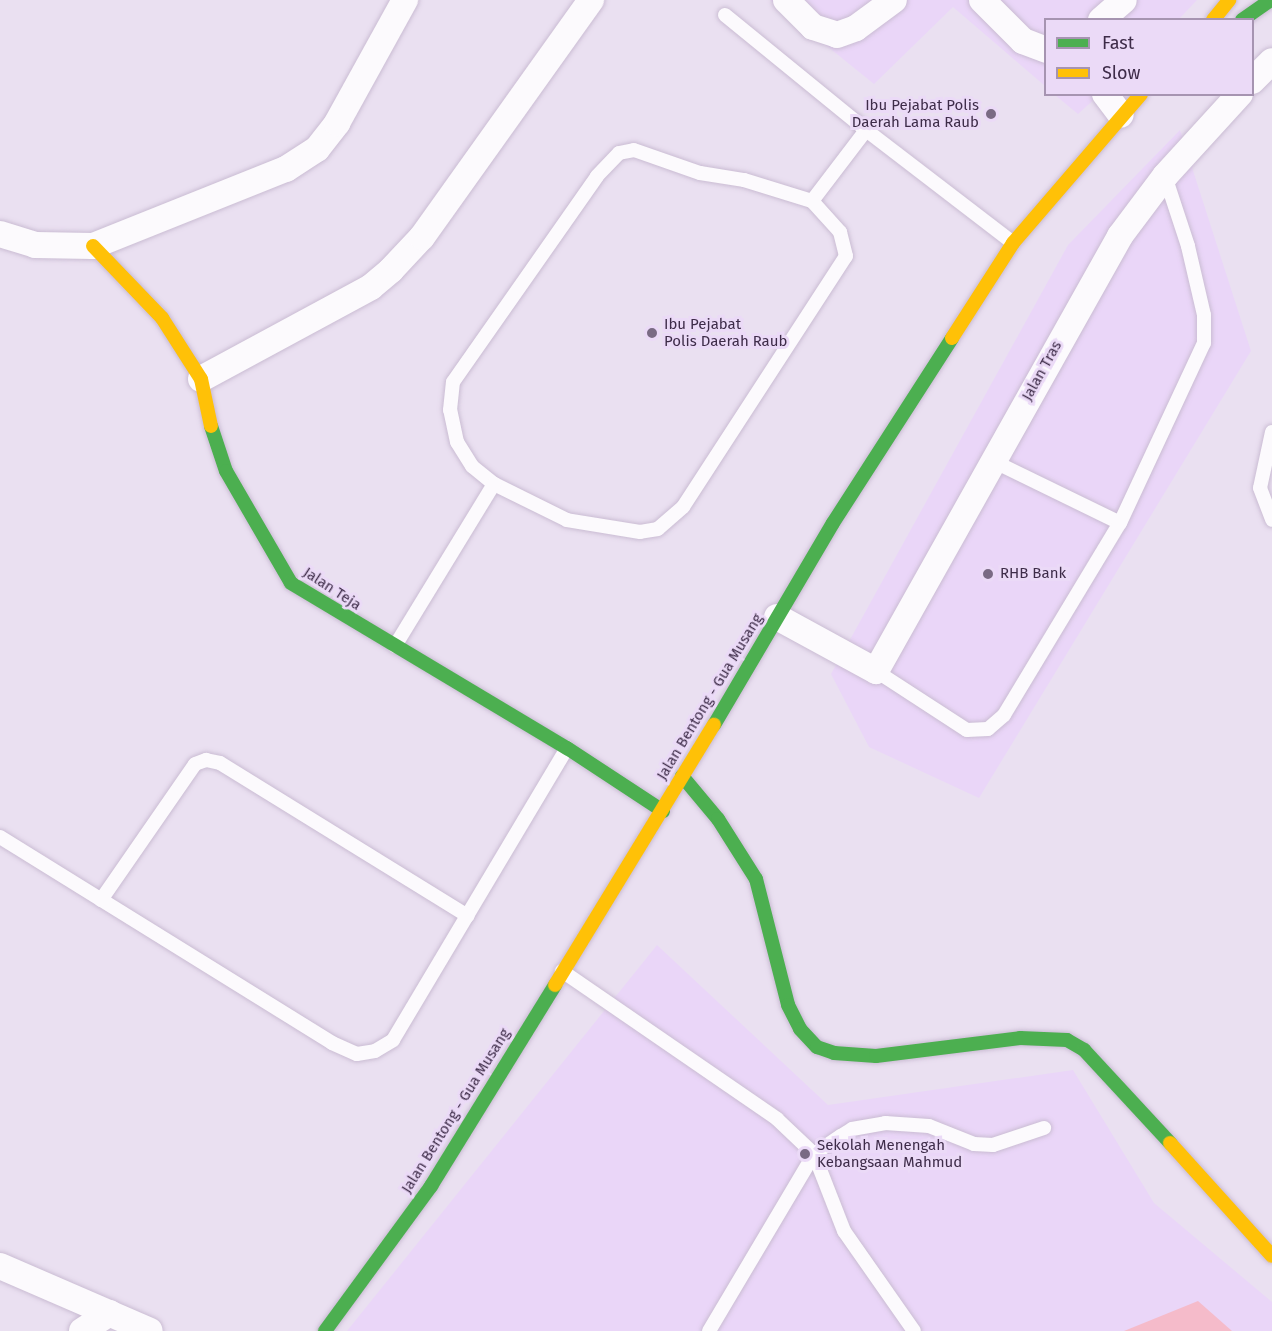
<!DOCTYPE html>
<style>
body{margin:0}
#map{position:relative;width:1272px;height:1331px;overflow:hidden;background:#eae0f1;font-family:"Fira Sans",sans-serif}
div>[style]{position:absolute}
.built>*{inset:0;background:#ead6f8}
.green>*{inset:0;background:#f5bbca}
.roads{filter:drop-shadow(0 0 2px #cabcd3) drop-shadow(0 0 2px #cabcd3)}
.lane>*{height:14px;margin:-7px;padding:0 7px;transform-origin:7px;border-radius:7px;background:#fcfafd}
.street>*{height:26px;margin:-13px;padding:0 13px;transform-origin:13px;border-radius:13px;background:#fcfafd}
.fast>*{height:14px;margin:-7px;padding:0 7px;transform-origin:7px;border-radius:7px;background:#4caf50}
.slow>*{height:14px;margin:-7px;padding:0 7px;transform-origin:7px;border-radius:7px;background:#ffc107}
.dots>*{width:16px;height:16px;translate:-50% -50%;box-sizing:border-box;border:3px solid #ebdaf7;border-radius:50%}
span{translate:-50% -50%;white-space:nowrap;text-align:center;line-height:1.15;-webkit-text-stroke:6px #ebdaf7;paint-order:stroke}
.poi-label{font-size:15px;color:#3e2c49}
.right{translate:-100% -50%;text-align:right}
.left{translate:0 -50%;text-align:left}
.street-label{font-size:15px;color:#3e2c49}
.legend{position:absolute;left:1044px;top:18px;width:210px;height:78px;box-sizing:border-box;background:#ebdaf7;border:2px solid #a694b1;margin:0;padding:8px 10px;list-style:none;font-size:18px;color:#3e2c49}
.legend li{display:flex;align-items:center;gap:12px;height:30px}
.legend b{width:30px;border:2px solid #a694b1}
</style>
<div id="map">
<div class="built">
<div style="clip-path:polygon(770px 0,1197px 0,1179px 19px,1046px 20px,1045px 86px,953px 7px,874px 84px)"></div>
<div style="clip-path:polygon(1055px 95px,1099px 95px,1078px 114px)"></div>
<div style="clip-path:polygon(1180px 130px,1251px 351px,979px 798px,869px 747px,831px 674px,1068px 245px)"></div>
<div style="clip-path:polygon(657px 945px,828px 1105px,1073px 1070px,1154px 1203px,1272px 1302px,1272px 1331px,347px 1331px)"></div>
</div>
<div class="green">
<div style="clip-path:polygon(1198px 1301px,1232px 1331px,1124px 1331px)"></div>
</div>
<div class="roads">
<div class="lane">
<div style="left:725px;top:15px;width:182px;rotate:39.2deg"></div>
<div style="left:634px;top:150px;width:70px;rotate:19.2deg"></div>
<div style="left:700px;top:173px;width:45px;rotate:9deg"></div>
<div style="left:744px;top:180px;width:71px;rotate:17.2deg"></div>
<div style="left:812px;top:201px;width:42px;rotate:47.9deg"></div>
<div style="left:840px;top:232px;width:25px;rotate:76deg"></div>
<div style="left:846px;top:256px;width:299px;rotate:123deg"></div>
<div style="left:683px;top:507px;width:33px;rotate:139deg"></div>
<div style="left:658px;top:529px;width:18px;rotate:171deg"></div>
<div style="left:640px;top:532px;width:74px;rotate:-170.7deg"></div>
<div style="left:567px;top:520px;width:81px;rotate:-153.7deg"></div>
<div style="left:494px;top:484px;width:28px;rotate:-141deg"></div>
<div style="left:472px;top:466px;width:28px;rotate:-122deg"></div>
<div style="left:457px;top:442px;width:33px;rotate:-102deg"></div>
<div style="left:450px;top:410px;width:28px;rotate:-84deg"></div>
<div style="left:453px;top:382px;width:251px;rotate:-55deg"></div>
<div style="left:597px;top:176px;width:32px;rotate:-46deg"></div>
<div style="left:619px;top:153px;width:15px;rotate:-11deg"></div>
<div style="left:812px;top:201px;width:89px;rotate:-52.7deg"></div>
<div style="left:866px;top:130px;width:185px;rotate:37.5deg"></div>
<div style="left:1272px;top:432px;width:57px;rotate:102.1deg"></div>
<div style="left:1260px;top:488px;width:34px;rotate:69deg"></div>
<div style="left:993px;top:461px;width:141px;rotate:26deg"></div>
<div style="left:395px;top:646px;width:190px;rotate:-58.6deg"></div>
<div style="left:876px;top:671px;width:108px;rotate:33deg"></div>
<div style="left:967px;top:730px;width:21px;rotate:-3deg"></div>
<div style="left:988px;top:729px;width:21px;rotate:-41deg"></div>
<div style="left:1004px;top:715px;width:224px;rotate:-58.9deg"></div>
<div style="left:1120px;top:523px;width:199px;rotate:-65deg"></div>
<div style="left:1204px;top:343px;width:28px;rotate:-90deg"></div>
<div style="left:1204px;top:315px;width:71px;rotate:-103.1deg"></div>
<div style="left:1188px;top:246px;width:74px;rotate:-108.2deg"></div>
<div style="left:0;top:837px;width:391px;rotate:31.8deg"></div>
<div style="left:332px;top:1043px;width:27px;rotate:24deg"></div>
<div style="left:357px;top:1054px;width:18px;rotate:-9deg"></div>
<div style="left:375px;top:1051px;width:21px;rotate:-31deg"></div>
<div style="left:393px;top:1040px;width:340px;rotate:-59.2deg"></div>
<div style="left:101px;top:900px;width:165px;rotate:-55.3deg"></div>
<div style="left:195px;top:764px;width:12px;rotate:-20deg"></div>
<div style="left:206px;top:760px;width:14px;rotate:12deg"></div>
<div style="left:220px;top:763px;width:291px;rotate:31.7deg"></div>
<div style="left:562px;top:971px;width:261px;rotate:34.5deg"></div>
<div style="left:777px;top:1119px;width:51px;rotate:43.4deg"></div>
<div style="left:814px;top:1154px;width:83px;rotate:68.7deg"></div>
<div style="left:844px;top:1231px;width:122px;rotate:55deg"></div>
<div style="left:709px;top:1331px;width:206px;rotate:-59.3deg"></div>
<div style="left:814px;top:1154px;width:32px;rotate:-34deg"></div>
<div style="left:841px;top:1136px;width:13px;rotate:-32deg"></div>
<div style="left:852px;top:1129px;width:34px;rotate:-10deg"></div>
<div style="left:885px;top:1123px;width:44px;rotate:3.9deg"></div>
<div style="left:929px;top:1126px;width:48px;rotate:21.8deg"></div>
<div style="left:974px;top:1144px;width:19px;rotate:3deg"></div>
<div style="left:993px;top:1145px;width:54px;rotate:-18.4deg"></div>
</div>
<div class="street">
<div style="left:786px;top:0;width:38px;rotate:45deg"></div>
<div style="left:813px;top:27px;width:25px;rotate:18deg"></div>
<div style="left:837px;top:35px;width:20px;rotate:-20deg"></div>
<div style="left:856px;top:28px;width:47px;rotate:-36.4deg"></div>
<div style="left:982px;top:0;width:58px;rotate:45deg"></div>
<div style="left:1023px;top:41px;width:25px;rotate:21deg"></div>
<div style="left:1101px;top:20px;width:30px;rotate:-41deg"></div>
<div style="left:1252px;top:81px;width:28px;rotate:-45deg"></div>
<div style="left:1105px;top:94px;width:26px;rotate:53deg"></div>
<div style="left:0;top:234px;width:37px;rotate:17deg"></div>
<div style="left:35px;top:245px;width:58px;rotate:1deg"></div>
<div style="left:93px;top:246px;width:208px;rotate:-21.8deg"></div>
<div style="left:286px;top:169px;width:37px;rotate:-33deg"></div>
<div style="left:317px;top:149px;width:33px;rotate:-52deg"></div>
<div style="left:337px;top:123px;width:141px;rotate:-61.1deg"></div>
<div style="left:201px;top:379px;width:193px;rotate:-28.4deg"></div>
<div style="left:371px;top:287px;width:26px;rotate:-40deg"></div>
<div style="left:391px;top:270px;width:45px;rotate:-46.8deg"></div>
<div style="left:422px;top:237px;width:291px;rotate:-54.5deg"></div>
<div style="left:777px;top:617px;width:113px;rotate:28.6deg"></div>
<div style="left:876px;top:671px;width:499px;rotate:-60.7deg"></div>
<div style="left:1120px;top:236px;width:75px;rotate:-53.1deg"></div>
<div style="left:1165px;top:176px;width:111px;rotate:-47.6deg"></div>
<div style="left:0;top:1266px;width:163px;rotate:23.4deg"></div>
<div style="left:82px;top:1331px;width:33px;rotate:-33deg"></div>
</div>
<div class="fast">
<div style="left:1242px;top:20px;width:35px;rotate:-35deg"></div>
<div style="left:211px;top:426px;width:47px;rotate:71.6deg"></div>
<div style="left:226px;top:471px;width:129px;rotate:59.9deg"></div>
<div style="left:291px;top:583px;width:322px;rotate:30.9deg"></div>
<div style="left:567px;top:748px;width:115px;rotate:33.3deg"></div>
<div style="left:714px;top:725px;width:234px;rotate:-59.5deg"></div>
<div style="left:833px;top:523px;width:220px;rotate:-57.2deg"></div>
<div style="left:682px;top:776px;width:56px;rotate:50.1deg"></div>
<div style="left:718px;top:819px;width:71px;rotate:57.7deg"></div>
<div style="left:756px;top:879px;width:130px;rotate:75.7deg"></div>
<div style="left:788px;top:1005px;width:27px;rotate:63deg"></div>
<div style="left:800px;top:1029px;width:25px;rotate:47deg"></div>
<div style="left:817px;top:1047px;width:18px;rotate:19deg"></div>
<div style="left:834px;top:1053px;width:42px;rotate:4.1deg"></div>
<div style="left:876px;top:1056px;width:145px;rotate:-7.1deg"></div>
<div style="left:1020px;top:1038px;width:47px;rotate:2.4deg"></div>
<div style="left:1067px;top:1040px;width:20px;rotate:30deg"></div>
<div style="left:1084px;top:1050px;width:127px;rotate:47.2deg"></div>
<div style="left:325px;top:1331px;width:180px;rotate:-53.8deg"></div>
<div style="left:431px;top:1186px;width:236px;rotate:-58.3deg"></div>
</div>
<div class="slow">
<div style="left:1213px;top:20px;width:26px;rotate:-51deg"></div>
<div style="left:93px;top:246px;width:100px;rotate:46.2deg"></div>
<div style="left:162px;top:318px;width:72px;rotate:57.4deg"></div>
<div style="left:201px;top:379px;width:48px;rotate:78deg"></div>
<div style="left:952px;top:338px;width:113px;rotate:-57.3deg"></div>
<div style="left:1013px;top:243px;width:196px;rotate:-49.3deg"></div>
<div style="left:555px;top:985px;width:305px;rotate:-58.6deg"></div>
<div style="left:1170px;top:1143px;width:152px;rotate:47.9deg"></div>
</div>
</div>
<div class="dots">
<div style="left:991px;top:114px;background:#7a6b84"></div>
<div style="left:652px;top:333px;background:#7a6b84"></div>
<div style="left:988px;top:574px;background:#7a6b84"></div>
<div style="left:805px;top:1154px;background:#7a6b84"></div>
</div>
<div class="poi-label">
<span class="right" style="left:979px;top:114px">Ibu Pejabat Polis<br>Daerah Lama Raub</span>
<span class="left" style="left:664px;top:333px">Ibu Pejabat<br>Polis Daerah Raub</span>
<span class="left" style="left:1000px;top:574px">RHB Bank</span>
<span class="left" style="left:817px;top:1154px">Sekolah Menengah<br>Kebangsaan Mahmud</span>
</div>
<div class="street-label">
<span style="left:1042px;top:371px;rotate:-61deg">Jalan Tras</span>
<span style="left:332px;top:589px;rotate:33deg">Jalan Teja</span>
<span style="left:710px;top:697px;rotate:-59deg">Jalan Bentong - Gua Musang</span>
<span style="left:456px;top:1111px;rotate:-58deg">Jalan Bentong - Gua Musang</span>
</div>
<ul class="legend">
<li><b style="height:8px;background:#4caf50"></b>Fast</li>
<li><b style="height:8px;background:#ffc107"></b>Slow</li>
</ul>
</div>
